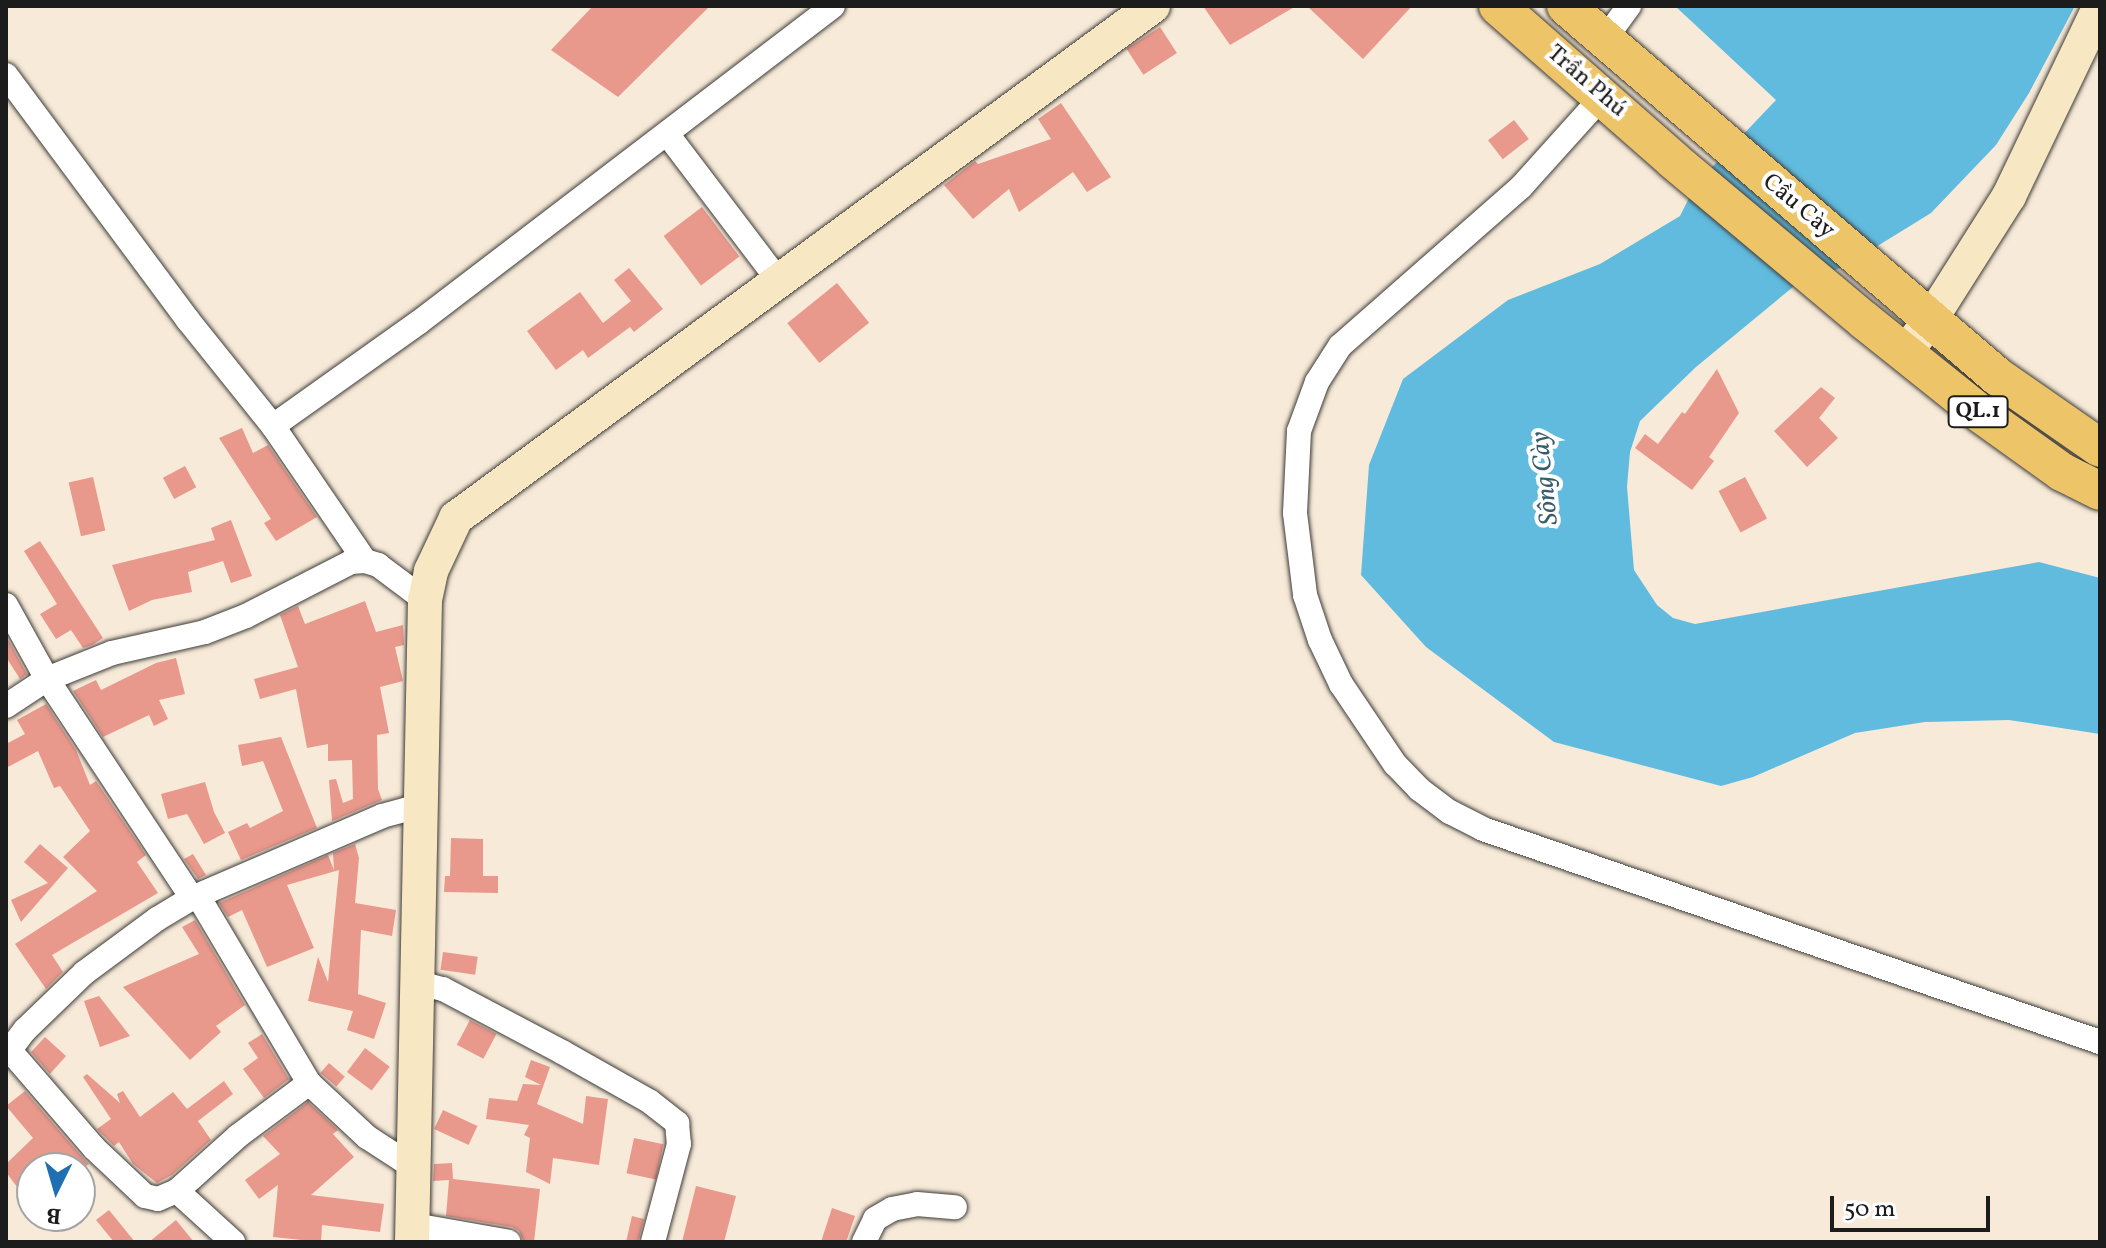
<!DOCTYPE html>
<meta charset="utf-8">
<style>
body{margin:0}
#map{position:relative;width:2106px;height:1248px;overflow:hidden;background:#f7ead8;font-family:Vollkorn,serif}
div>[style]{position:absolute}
.water>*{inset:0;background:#61bbdf}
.building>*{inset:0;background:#e9988c;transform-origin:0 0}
.roads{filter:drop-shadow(0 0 2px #3d3b38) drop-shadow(0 0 2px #3d3b38)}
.street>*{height:24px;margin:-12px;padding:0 12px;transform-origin:12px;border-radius:12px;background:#fff}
.secondary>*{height:34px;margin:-17px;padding:0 17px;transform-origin:17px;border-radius:17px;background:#f8e7c3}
.primary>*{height:38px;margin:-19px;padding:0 19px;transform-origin:19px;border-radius:19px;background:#eec469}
span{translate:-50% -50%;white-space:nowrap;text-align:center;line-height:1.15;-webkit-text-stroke:8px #fff;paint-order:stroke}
.shield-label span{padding:2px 6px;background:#fff;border:2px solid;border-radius:6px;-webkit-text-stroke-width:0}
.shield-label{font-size:22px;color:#1c1c1c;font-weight:700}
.street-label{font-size:24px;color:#1c1c1c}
.water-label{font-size:26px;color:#385c6a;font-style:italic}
.frame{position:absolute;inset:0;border:8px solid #1c1c1c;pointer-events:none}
.north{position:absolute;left:16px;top:1152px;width:80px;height:80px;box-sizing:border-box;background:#fff;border:2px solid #a4a4a4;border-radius:50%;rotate:185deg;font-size:22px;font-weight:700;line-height:32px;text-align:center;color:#1c1c1c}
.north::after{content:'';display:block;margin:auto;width:28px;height:36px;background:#1f6fb2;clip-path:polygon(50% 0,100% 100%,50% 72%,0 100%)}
.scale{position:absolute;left:1830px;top:1196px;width:160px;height:36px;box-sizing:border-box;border:4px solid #1c1c1c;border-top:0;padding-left:10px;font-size:24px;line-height:28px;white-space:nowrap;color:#1c1c1c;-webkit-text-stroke:6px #fff;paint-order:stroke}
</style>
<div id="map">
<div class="water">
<div style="clip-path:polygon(1675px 6px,2075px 6px,2029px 93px,1996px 145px,1931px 213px,1845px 266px,1793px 287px,1696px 367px,1640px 421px,1630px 452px,1627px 487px,1634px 570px,1657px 605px,1673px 618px,1695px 624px,2039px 562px,2100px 578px,2100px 734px,2009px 720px,1925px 722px,1855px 733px,1753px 777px,1721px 786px,1554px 742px,1426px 647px,1361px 575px,1369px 465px,1403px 379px,1508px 300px,1600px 264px,1680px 216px,1696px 184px,1776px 100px)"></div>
</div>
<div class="building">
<div style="clip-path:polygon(593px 6px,710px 6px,618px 97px,551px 50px)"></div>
<div style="clip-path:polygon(1203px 6px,1296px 6px,1230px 45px)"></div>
<div style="clip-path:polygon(1307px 6px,1412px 6px,1363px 59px)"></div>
<div style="left:1160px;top:27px;width:31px;height:40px;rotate:57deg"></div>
<div style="clip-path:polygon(1061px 103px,1111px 177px,1087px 192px,1073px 172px,1019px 212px,1009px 189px,973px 219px,944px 185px,975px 161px,978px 164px,1051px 139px,1038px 119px)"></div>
<div style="left:1514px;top:120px;width:24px;height:33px;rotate:52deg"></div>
<div style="left:702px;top:207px;width:62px;height:48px;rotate:53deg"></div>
<div style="clip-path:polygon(629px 268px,663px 309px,634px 332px,630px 327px,588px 358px,583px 350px,556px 370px,527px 331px,580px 292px,603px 323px,631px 301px,614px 280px)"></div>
<div style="left:837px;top:283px;width:51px;height:64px;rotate:51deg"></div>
<div style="clip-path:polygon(1717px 369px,1739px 413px,1709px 457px,1714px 461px,1692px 490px,1635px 448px,1645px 434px,1658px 444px,1682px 412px,1685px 414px)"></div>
<div style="clip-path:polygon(1821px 387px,1835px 398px,1819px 418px,1838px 438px,1807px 467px,1774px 431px)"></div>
<div style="clip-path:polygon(242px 428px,253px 453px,268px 445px,317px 517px,276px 541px,264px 523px,271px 519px,219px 438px)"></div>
<div style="left:185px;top:466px;width:24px;height:25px;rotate:62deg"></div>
<div style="left:93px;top:477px;width:55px;height:25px;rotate:77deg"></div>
<div style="left:1745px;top:477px;width:47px;height:30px;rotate:62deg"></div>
<div style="clip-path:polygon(231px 520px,252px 576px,231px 583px,223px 561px,188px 572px,192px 592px,152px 600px,129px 611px,112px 565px,215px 540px,211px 528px)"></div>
<div style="clip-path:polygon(40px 541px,103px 638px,92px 645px,83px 648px,71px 630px,56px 639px,40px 614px,57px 604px,24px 551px)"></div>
<div style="clip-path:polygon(365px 601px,376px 632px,403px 625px,404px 645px,395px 647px,403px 681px,380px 687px,389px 733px,377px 735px,378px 789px,382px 800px,332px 821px,329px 780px,336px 779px,343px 803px,353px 799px,352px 760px,328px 761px,328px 744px,307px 748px,296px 689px,260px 699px,254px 679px,298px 667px,280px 615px,298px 606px,305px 624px)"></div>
<div style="clip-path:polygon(6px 636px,27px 674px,20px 679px,6px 657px)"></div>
<div style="clip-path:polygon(176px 658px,185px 694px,159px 700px,168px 719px,154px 726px,149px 715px,103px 737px,73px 691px,96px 680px,101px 690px,156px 663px)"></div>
<div style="clip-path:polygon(46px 704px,76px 750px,90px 785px,96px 781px,146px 855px,137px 862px,158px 893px,52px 955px,63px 972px,46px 989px,15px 944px,97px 891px,63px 857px,90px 831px,60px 786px,54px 788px,38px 751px,6px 768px,6px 744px,25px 734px,17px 720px)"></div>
<div style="clip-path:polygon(281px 737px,317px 828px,241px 860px,228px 832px,247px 823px,250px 828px,283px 811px,263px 761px,242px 766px,238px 745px)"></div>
<div style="clip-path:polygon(205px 782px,214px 812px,225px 833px,204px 844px,187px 814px,168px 819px,161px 794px)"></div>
<div style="clip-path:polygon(451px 838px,483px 839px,483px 876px,498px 876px,498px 893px,444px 892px,445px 876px,450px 876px)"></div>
<div style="clip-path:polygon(40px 844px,68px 868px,21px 922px,11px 900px,48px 883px,24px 862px)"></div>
<div style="clip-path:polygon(355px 844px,359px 858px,355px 903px,396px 910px,392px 936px,361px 930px,358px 994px,386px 1003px,374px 1039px,347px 1030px,353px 1011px,308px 1001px,318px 957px,328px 982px,339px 870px,287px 885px,314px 948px,267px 967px,242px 910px,228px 917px,219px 903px,328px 855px,334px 870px,333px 853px)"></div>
<div style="clip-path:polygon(193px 854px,206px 875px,198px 879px,184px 859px)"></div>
<div style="clip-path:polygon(195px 920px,245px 1005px,216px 1026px,221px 1032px,190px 1060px,123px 987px,199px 954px,182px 927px)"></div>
<div style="left:443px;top:952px;width:35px;height:18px;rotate:8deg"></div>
<div style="clip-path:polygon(99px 996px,130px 1036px,100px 1047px,84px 1001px)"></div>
<div style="left:470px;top:1020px;width:30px;height:28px;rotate:28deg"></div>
<div style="clip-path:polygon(262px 1034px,289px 1079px,264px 1098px,243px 1069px,258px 1058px,248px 1043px)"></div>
<div style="clip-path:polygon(45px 1037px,66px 1056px,50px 1074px,31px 1052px)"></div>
<div style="left:365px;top:1048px;width:31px;height:30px;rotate:37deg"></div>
<div style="clip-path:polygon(531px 1060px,550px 1067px,537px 1104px,583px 1124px,586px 1096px,608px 1099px,599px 1165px,553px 1158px,550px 1184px,526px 1172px,530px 1138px,524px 1135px,529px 1125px,486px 1119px,489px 1098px,517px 1101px,523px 1084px,541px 1085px,525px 1077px)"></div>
<div style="left:329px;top:1063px;width:21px;height:13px;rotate:41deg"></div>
<div style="clip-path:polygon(87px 1074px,120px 1103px,117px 1094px,123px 1091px,140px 1117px,173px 1092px,187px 1109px,224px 1081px,233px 1094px,198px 1121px,211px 1140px,172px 1175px,157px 1183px,133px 1164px,119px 1142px,114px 1146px,97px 1129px,111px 1119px,83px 1077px)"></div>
<div style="clip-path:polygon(25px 1091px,83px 1158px,89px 1164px,83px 1168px,32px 1168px,32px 1175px,17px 1187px,6px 1172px,6px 1164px,33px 1138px,6px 1106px)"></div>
<div style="clip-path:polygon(308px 1102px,338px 1130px,333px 1134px,354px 1157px,311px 1195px,384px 1204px,380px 1232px,322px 1225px,321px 1242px,273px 1237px,278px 1185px,259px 1199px,245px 1180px,280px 1154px,263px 1136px)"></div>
<div style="left:443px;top:1110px;width:38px;height:21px;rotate:25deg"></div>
<div style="left:634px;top:1138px;width:30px;height:36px;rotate:12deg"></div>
<div style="clip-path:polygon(452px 1163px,453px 1179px,540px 1189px,534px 1242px,524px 1242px,519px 1231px,512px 1227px,446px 1216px,449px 1180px,433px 1181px,434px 1164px)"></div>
<div style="clip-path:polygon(696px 1186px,736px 1196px,724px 1242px,682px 1242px)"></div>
<div style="clip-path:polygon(832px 1208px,855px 1216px,846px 1242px,821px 1242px)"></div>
<div style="clip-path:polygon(109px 1210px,135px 1242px,114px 1242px,96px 1220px)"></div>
<div style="clip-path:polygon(632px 1216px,644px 1219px,638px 1242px,626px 1242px)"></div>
<div style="clip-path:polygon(176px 1220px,194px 1242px,149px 1242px)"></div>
</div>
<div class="roads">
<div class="street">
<div style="left:1605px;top:39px;width:41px;rotate:-54deg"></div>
<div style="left:6px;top:75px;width:305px;rotate:53.4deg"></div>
<div style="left:188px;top:320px;width:136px;rotate:51.3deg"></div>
<div style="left:273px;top:426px;width:163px;rotate:55.7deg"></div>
<div style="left:1603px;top:96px;width:122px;rotate:132deg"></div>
<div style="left:1521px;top:187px;width:241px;rotate:138.7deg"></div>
<div style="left:1340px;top:346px;width:43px;rotate:122.6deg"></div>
<div style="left:1317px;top:382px;width:52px;rotate:110.2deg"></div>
<div style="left:1299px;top:431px;width:82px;rotate:92.8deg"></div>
<div style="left:1295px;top:513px;width:83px;rotate:83deg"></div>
<div style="left:1305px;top:595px;width:47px;rotate:71.6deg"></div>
<div style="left:1320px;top:640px;width:49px;rotate:64.5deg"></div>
<div style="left:1341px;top:684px;width:97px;rotate:56deg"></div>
<div style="left:1395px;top:764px;width:35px;rotate:46deg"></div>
<div style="left:1419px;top:789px;width:39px;rotate:37deg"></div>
<div style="left:1450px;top:812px;width:37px;rotate:27deg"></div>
<div style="left:1483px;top:829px;width:653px;rotate:19.05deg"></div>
<div style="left:668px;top:135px;width:183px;rotate:52.8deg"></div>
<div style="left:273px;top:426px;width:178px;rotate:-35.4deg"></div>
<div style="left:418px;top:323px;width:522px;rotate:-37.37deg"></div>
<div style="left:6px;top:605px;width:85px;rotate:61deg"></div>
<div style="left:47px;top:679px;width:49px;rotate:146.6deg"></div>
<div style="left:198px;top:896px;width:217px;rotate:59.3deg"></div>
<div style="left:309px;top:1083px;width:79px;rotate:43deg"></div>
<div style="left:367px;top:1137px;width:55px;rotate:33.1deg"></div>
<div style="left:192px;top:898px;width:263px;rotate:-123.5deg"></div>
<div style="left:47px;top:679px;width:70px;rotate:-21.8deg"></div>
<div style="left:112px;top:653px;width:95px;rotate:-12.7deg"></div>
<div style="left:205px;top:632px;width:44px;rotate:-21.3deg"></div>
<div style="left:246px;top:616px;width:118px;rotate:-27.2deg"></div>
<div style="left:351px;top:562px;width:14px;rotate:-4deg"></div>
<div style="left:365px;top:561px;width:14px;rotate:17deg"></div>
<div style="left:378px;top:565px;width:59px;rotate:36.7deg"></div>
<div style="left:416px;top:982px;width:28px;rotate:15deg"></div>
<div style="left:443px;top:989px;width:135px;rotate:27.9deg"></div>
<div style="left:562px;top:1052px;width:100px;rotate:29.4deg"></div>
<div style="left:649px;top:1101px;width:36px;rotate:38deg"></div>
<div style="left:677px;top:1123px;width:21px;rotate:85deg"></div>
<div style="left:679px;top:1144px;width:101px;rotate:104.9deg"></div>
<div style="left:6px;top:1046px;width:135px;rotate:49.2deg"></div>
<div style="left:94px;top:1148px;width:70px;rotate:43.3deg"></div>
<div style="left:145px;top:1196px;width:13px;rotate:13deg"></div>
<div style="left:158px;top:1199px;width:21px;rotate:-23deg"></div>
<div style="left:177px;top:1191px;width:82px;rotate:-42deg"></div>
<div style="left:238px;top:1136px;width:89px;rotate:-36.7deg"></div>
<div style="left:6px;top:1055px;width:31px;rotate:-53deg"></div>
<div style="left:25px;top:1030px;width:82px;rotate:-44deg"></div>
<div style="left:84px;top:973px;width:91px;rotate:-36.5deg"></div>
<div style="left:157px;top:919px;width:41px;rotate:-31deg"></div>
<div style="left:192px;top:898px;width:207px;rotate:-23.3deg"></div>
<div style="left:382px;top:816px;width:38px;rotate:-15deg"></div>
<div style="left:177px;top:1191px;width:76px;rotate:42.3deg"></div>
<div style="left:413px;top:1225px;width:97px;rotate:10deg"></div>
<div style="left:864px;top:1242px;width:25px;rotate:-64deg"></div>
<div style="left:875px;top:1219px;width:20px;rotate:-30deg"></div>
<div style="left:892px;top:1209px;width:25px;rotate:-11deg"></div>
<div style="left:917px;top:1204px;width:38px;rotate:5deg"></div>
</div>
<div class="secondary">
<div style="left:1905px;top:353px;width:43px;rotate:-52.6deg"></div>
<div style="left:1931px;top:319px;width:146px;rotate:-57.6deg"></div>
<div style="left:2009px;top:196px;width:211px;rotate:-64.4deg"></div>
<div style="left:412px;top:1242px;width:642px;rotate:-88.84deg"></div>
<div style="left:425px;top:600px;width:30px;rotate:-78deg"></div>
<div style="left:431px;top:571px;width:59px;rotate:-64.7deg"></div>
<div style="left:456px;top:518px;width:865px;rotate:-36.3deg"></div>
</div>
<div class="primary">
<div style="left:1498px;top:6px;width:233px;rotate:41.3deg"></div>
<div style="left:1673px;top:160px;width:251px;rotate:40deg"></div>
<div style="left:1865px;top:321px;width:149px;rotate:38.7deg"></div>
<div style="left:1981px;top:414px;width:100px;rotate:35.6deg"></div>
<div style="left:2062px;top:472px;width:42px;rotate:26.6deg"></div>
<div style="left:1566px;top:6px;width:569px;rotate:40.66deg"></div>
<div style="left:1998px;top:377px;width:124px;rotate:34.8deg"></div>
</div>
</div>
<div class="shield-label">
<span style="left:1978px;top:412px">QL.1</span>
</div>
<div class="street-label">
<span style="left:1586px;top:82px;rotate:41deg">Trần Phú</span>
<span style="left:1798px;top:207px;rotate:40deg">Cầu Cày</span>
</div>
<div class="water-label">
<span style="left:1546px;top:478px;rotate:-96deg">Sông Cày</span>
</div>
<div class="frame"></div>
<div class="north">B</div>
<div class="scale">50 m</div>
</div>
